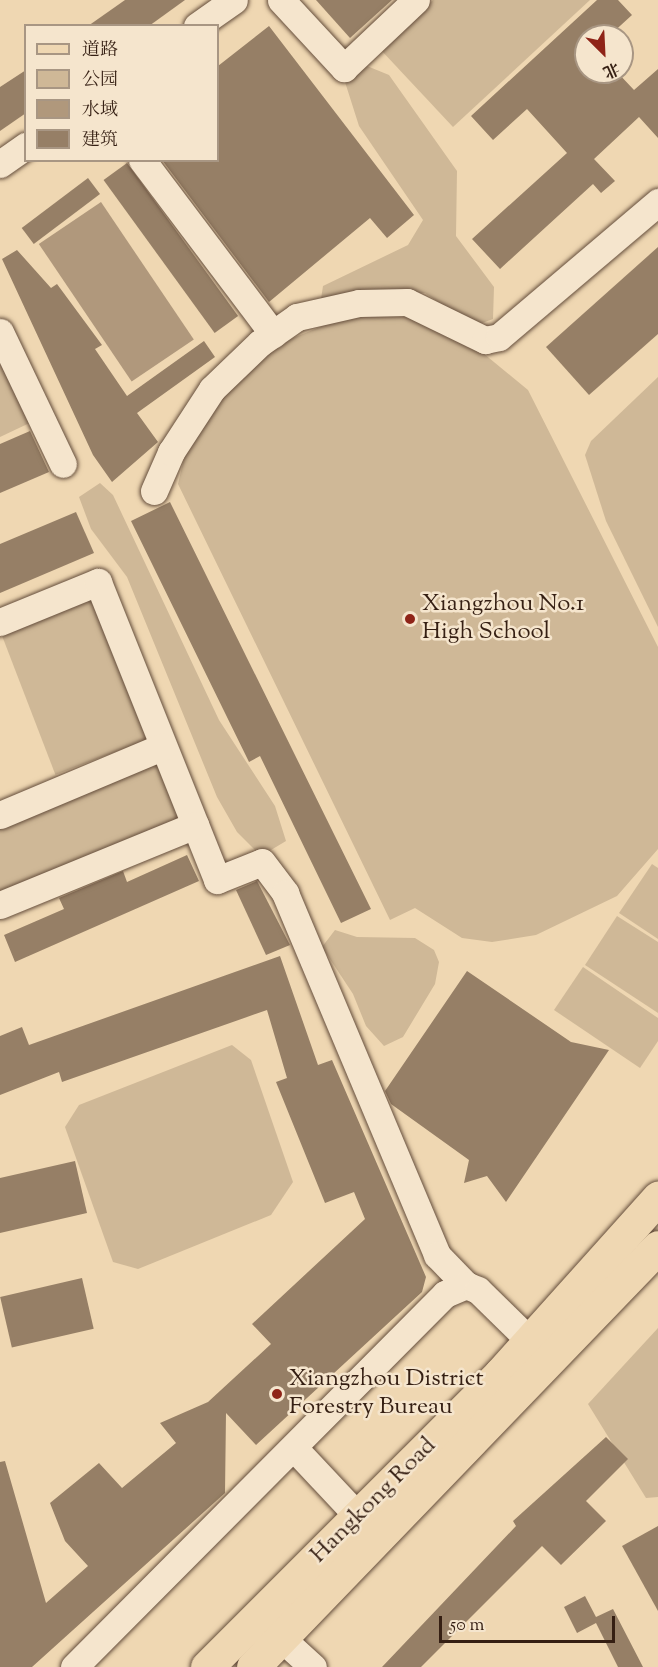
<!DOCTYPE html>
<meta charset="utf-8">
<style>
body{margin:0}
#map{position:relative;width:658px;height:1667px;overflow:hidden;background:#efd7b2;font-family:"Sorts Mill Goudy","Noto Serif SC",serif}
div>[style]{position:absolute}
.green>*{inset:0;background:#cfb897;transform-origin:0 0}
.water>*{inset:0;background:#b0987c;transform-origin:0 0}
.building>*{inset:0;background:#967f66;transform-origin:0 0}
.roads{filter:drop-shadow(0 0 2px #644d3b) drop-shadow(0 0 2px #644d3b)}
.minor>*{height:27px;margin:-13.5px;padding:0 13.5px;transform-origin:13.5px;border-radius:13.5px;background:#f5e5cd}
.major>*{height:33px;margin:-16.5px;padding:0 16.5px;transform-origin:16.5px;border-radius:16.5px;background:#efd7b2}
.dots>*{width:16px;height:16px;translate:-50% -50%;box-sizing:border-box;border:3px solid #f5e5cd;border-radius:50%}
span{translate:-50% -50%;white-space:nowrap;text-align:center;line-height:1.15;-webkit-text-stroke:5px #f5e5cd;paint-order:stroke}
.poi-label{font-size:24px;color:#351f13}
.left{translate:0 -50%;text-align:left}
.street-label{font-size:24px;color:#351f13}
.legend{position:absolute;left:24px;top:24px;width:195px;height:138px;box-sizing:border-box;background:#f5e5cd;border:2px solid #a89683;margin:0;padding:8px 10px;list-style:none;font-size:18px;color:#351f13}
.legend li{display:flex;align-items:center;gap:12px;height:30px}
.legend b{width:30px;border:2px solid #a89683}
.north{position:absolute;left:574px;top:24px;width:60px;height:60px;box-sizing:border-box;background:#f5e5cd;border:2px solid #a89683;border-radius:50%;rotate:156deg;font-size:16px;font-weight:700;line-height:24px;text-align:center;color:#351f13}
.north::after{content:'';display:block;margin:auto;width:21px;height:27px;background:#8f2418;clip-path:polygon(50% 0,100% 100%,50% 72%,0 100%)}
.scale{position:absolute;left:439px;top:1616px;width:176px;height:27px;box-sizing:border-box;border:3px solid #351f13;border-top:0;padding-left:8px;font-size:18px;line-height:21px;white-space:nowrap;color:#351f13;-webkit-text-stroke:4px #f5e5cd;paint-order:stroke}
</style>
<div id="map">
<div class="green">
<div style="clip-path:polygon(433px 0,590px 0,453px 127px,380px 49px)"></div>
<div style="clip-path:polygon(367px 66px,389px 75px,457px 171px,456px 236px,494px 287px,493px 319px,474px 326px,425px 293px,321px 299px,323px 286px,408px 245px,423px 220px,359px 126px,345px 82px)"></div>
<div style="clip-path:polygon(391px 315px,426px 319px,466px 339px,528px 390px,658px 647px,658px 849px,617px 896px,536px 935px,492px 942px,462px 938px,415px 908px,390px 920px,178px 484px,185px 454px,208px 419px,237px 377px,271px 347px,347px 316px)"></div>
<div style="clip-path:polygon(0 345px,38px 419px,0 437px)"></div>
<div style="clip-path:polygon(658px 377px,658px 627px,606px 521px,585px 455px,591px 441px)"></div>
<div style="clip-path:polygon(100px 483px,113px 495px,219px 720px,275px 806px,286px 841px,266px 853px,257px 852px,237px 832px,217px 797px,127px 577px,91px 529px,79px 497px)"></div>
<div style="left:91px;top:594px;width:156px;height:98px;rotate:69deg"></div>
<div style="clip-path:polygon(162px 747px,195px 825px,0 905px,0 815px)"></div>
<div style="clip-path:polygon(652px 864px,658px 868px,658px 939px,619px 913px)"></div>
<div style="clip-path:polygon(617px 916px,658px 942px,658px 1013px,585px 965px)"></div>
<div style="clip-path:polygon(335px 930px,357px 937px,415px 938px,434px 950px,439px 962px,435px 984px,403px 1037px,384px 1046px,366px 1026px,353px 994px,322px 947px)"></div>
<div style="clip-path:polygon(583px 967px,658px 1018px,658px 1041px,640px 1068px,554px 1010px)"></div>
<div style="clip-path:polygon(232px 1045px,251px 1060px,293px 1182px,271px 1215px,138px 1269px,113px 1262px,65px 1127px,79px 1105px)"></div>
<div style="clip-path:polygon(658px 1328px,658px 1497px,646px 1498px,588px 1404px)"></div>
</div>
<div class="water">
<div style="left:101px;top:202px;width:166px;height:75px;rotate:56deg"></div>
</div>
<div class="building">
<div style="clip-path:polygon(125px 0,185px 0,149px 26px,88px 26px)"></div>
<div style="clip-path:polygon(316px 0,392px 0,350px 38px)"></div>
<div style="clip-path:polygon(597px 0,618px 0,632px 15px,609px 36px,586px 36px,586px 72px,617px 72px,634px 90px,658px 69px,658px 138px,639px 117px,594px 159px,615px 181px,601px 193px,593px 184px,500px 269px,472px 239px,567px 153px,527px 109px,493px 140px,471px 116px)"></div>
<div style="clip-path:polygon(269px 26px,414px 215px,387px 238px,370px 218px,269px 302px,162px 160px,218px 160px,218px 66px)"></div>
<div style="clip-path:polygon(26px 70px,26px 113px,0 131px,0 87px)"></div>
<div style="left:127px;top:163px;width:189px;height:29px;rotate:54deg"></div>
<div style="left:88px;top:178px;width:20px;height:83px;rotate:53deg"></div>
<div style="clip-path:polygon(658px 247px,658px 334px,589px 395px,546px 347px)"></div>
<div style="clip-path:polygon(17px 250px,51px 288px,57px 284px,102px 345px,95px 349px,127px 396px,204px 341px,215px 357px,137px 413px,158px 442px,112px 482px,93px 455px,2px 259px)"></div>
<div style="clip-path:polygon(30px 431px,49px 472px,0 493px,0 444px)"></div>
<div style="clip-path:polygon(170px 502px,371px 909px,341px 923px,260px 756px,249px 762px,131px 521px)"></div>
<div style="clip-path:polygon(76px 512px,94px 553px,0 593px,0 544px)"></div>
<div style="clip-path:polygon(187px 855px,199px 881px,15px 962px,4px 935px,64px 909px,59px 898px,123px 871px,127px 882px)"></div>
<div style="clip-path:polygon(257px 881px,290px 945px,266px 955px,236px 890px)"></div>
<div style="clip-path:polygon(280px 956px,318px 1065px,332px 1060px,426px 1277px,422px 1292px,256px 1445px,226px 1413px,225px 1493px,32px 1667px,0 1667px,0 1462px,5px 1461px,46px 1603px,88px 1566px,65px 1541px,50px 1503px,99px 1463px,122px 1488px,176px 1443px,160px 1423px,208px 1402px,271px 1344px,252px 1324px,365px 1219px,354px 1192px,325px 1203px,276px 1082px,287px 1078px,267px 1010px,62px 1082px,59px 1072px,0 1095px,0 1036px,22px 1027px,29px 1045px)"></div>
<div style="clip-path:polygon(467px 971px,571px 1042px,609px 1050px,506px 1202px,487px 1176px,464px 1183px,469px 1160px,391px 1104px,385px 1091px)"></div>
<div style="clip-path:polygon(75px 1161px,87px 1213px,0 1233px,0 1178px)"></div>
<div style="left:82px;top:1278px;width:52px;height:84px;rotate:77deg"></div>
<div style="clip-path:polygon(606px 1437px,628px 1459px,586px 1501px,606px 1521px,561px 1565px,542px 1546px,421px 1667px,382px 1667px,516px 1526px,513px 1521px)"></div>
<div style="clip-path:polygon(658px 1526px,658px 1611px,622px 1546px)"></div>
<div style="clip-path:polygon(585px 1596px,596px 1617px,613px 1609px,643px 1667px,618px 1667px,596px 1623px,577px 1633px,564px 1607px)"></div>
</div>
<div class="roads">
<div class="minor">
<div style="left:281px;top:0;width:93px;rotate:47.2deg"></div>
<div style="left:344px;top:68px;width:99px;rotate:-43.4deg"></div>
<div style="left:197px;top:26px;width:45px;rotate:-35.1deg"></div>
<div style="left:142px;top:160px;width:218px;rotate:53deg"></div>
<div style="left:0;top:164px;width:32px;rotate:-35deg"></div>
<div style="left:0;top:332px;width:146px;rotate:64.5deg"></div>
<div style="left:154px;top:491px;width:43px;rotate:-66.4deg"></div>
<div style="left:171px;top:452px;width:75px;rotate:-56.9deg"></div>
<div style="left:212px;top:389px;width:66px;rotate:-43.8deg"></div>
<div style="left:260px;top:343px;width:45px;rotate:-35.1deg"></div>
<div style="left:297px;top:317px;width:64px;rotate:-12.7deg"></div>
<div style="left:359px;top:303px;width:48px;rotate:-1.2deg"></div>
<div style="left:407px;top:302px;width:87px;rotate:26deg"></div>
<div style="left:485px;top:340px;width:14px;rotate:-12deg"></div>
<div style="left:499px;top:337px;width:209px;rotate:-40.3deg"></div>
<div style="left:0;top:622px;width:106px;rotate:-22.2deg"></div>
<div style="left:98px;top:582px;width:321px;rotate:68.2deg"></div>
<div style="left:217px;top:880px;width:48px;rotate:-21.8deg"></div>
<div style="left:262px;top:862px;width:39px;rotate:53deg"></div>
<div style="left:285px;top:893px;width:393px;rotate:67.2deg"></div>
<div style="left:437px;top:1255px;width:42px;rotate:46deg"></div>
<div style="left:0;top:815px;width:176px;rotate:-22.8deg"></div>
<div style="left:0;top:905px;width:211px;rotate:-22.3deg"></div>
<div style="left:295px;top:1449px;width:92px;rotate:46.8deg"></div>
<div style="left:281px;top:1638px;width:43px;rotate:42.2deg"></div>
<div style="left:74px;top:1667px;width:526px;rotate:-45.15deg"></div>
<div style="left:445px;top:1294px;width:23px;rotate:-23deg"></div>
<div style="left:466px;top:1285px;width:13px;rotate:23deg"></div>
<div style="left:478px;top:1290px;width:73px;rotate:44.4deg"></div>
</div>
<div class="major">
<div style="left:207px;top:1667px;width:414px;rotate:-45deg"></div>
<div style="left:500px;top:1374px;width:237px;rotate:-48.1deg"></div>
<div style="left:253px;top:1667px;width:583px;rotate:-46.04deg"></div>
</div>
</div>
<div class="dots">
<div style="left:410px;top:619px;background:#8f2418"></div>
<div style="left:277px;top:1394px;background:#8f2418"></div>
</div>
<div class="poi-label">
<span class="left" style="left:422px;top:619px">Xiangzhou No.1<br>High School</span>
<span class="left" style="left:289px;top:1394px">Xiangzhou District<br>Forestry Bureau</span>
</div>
<div class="street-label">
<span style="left:374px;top:1501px;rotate:-45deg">Hangkong Road</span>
</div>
<ul class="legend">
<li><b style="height:8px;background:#efd7b2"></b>道路</li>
<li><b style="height:16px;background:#cfb897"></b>公园</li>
<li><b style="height:16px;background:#b0987c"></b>水域</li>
<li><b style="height:16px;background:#967f66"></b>建筑</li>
</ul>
<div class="north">北</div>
<div class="scale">50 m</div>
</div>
